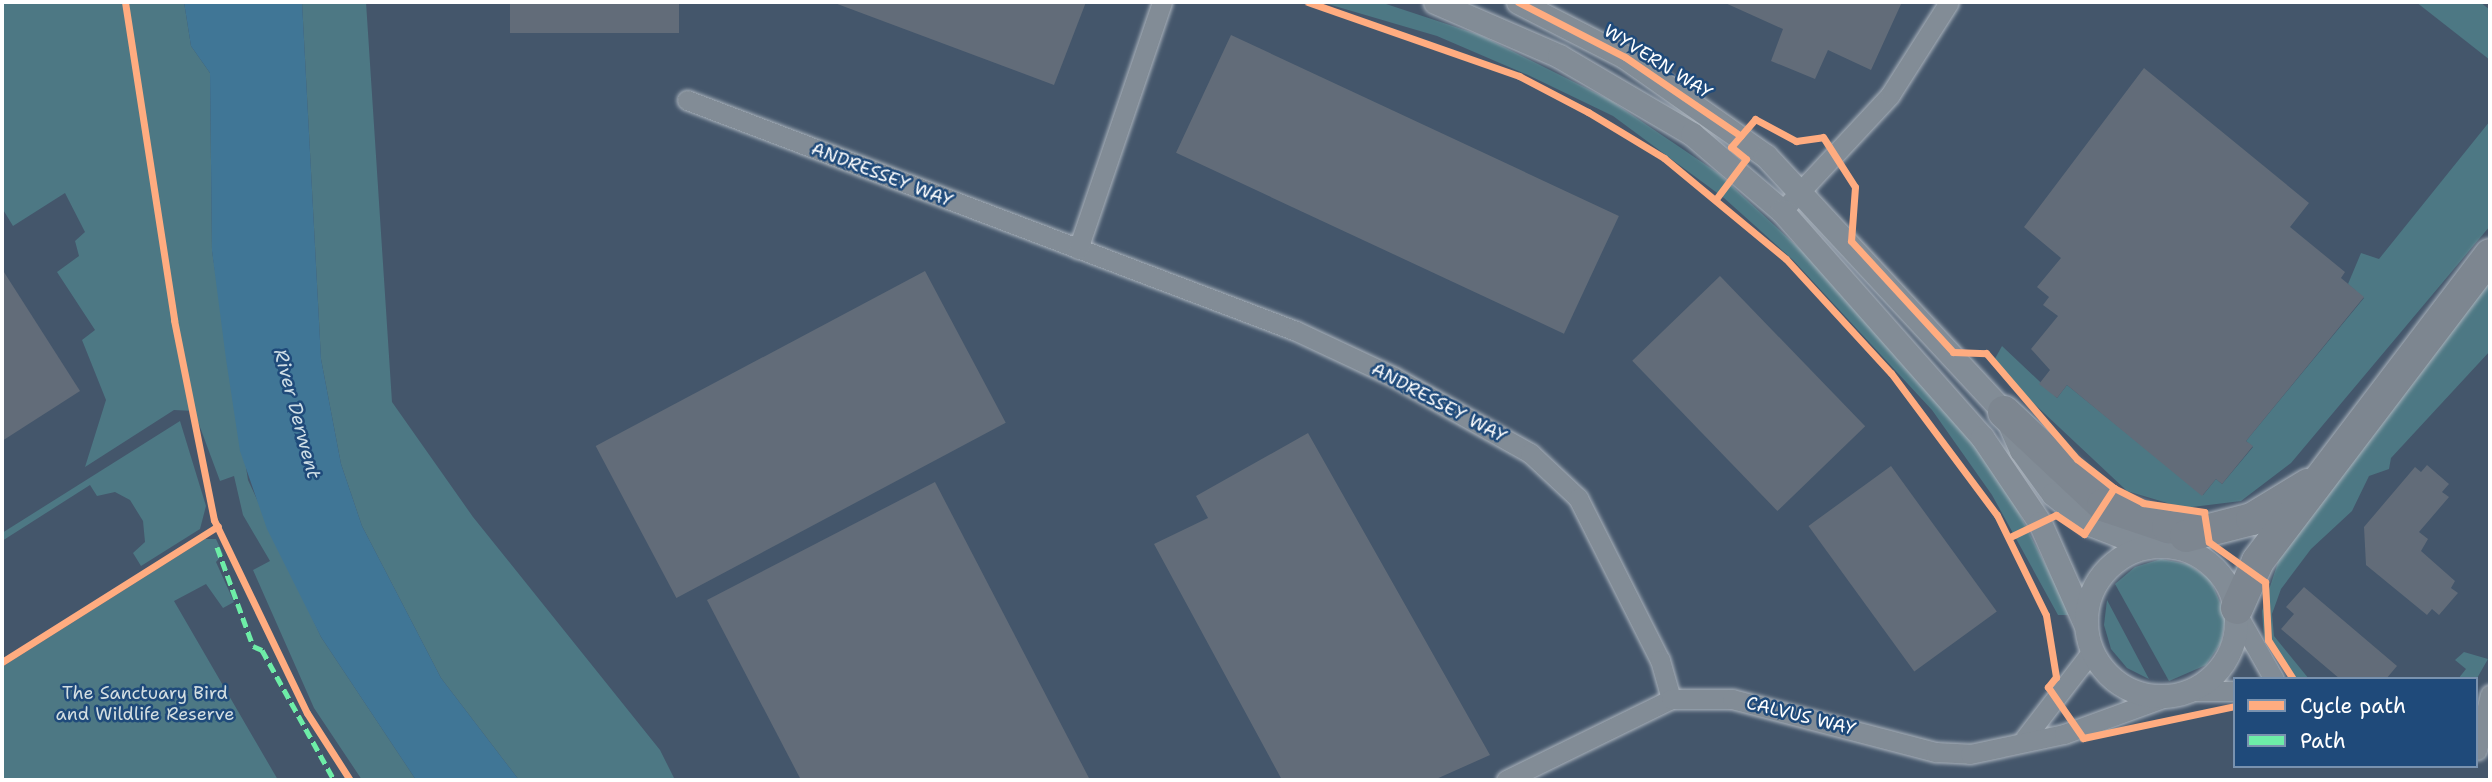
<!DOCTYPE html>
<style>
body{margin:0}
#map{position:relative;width:2492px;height:782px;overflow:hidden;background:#44566b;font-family:"Shantell Sans",sans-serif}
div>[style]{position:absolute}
.green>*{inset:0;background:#4d7884}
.water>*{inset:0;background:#407696}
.building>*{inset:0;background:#626c79;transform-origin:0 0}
.roads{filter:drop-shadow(0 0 2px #abb3bc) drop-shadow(0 0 2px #abb3bc)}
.minor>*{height:19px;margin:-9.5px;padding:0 9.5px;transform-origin:9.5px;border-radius:9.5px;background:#828c96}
.tertiary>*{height:23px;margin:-11.5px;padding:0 11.5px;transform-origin:11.5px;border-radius:11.5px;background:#828c96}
.tertiary>.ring{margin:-11.5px;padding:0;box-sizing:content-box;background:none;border:23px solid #828c96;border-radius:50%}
.trunk>*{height:32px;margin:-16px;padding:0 16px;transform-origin:16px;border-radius:16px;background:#7d8690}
.quiet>*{height:5px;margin-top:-2.5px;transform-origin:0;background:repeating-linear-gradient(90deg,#6deda7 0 10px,transparent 0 15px)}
.cycleway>*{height:7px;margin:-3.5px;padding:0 3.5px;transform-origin:3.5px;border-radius:3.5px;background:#ffac80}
span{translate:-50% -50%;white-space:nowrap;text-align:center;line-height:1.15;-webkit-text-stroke:5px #1f4a7a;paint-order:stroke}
.street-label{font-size:18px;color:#fff}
.park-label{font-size:18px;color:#d3dee1}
.water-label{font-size:19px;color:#cfdee6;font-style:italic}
.frame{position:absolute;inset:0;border:4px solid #fff;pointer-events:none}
.legend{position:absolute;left:2233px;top:677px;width:245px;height:91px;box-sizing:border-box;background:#1f4a7a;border:2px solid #7992af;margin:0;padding:9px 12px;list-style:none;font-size:21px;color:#fff}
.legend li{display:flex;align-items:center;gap:14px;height:35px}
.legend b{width:35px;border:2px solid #7992af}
</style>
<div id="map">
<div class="green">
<div style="clip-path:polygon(2px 2px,184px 2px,191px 46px,210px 73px,212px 251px,248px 480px,321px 637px,416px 780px,362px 780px,314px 708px,253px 570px,270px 561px,243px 515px,234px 476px,220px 481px,194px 411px,174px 410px,85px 467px,106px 400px,82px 340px,95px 330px,57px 272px,79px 256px,75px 241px,85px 232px,65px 193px,13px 226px,2px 208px)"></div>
<div style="clip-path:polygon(302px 2px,366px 2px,392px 402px,473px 517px,660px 750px,675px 780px,519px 780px,441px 678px,362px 526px,341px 464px,321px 359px)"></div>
<div style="clip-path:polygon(1321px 2px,1380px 2px,1480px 35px,1610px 100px,1718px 173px,1842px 288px,1960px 425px,2011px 497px,2071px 615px,2058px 615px,1992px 495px,1932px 410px,1793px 260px,1724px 198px,1613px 116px,1528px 75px,1437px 36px)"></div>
<div style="clip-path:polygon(2416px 2px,2480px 2px,2490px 10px,2490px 60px)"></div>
<div style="clip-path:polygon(2490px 121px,2490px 226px,2291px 463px,2241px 501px,2184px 508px,2127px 491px,1992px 364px,2002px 346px,2057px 398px,2067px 385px,2203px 495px,2216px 479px,2222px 484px,2253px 447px,2246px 441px,2364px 298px,2348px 284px,2361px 253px,2379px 259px)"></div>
<div style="clip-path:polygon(2490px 280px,2490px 351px,2391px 458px,2389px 469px,2369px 476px,2352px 511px,2311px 549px,2281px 589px,2272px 614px,2274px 636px,2309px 679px,2295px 679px,2264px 639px,2262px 611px,2279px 559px)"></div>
<div style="clip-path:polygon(180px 421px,206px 506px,200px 529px,141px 566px,133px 553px,145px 542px,143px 521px,130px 500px,115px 492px,97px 496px,90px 485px,2px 541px,2px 533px)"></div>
<div style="clip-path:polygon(205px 539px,216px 539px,223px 554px,216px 562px,234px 602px,223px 608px,206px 584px,174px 601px,278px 780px,2px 780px,2px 667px)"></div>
<div style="clip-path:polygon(2161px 559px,2188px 564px,2210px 579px,2226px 616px,2221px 643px,2206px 665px,2169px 681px,2115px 584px,2135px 567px)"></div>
<div style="clip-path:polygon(2107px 600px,2149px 679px,2127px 668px,2111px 649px,2104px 625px)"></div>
<div style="clip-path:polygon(2464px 652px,2488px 659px,2476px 680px,2458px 679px,2466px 669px,2455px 660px)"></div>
</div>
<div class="water">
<div style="clip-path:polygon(184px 2px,302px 2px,321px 359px,341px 464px,362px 526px,441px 678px,519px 780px,416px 780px,321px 637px,267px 529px,240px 451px,226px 359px,212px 251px,210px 73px,191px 46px)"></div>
</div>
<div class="building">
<div style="left:510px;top:2px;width:169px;height:31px"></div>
<div style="clip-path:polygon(832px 2px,1086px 2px,1054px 85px)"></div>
<div style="clip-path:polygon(1723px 2px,1902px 2px,1871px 70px,1828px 50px,1815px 79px,1771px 61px,1783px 29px)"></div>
<div style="left:1231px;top:35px;width:428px;height:130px;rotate:25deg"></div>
<div style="clip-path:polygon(2144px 68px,2309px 203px,2290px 227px,2345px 272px,2341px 278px,2364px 297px,2246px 441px,2253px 446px,2222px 484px,2216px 479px,2202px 496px,2067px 385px,2057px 398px,2039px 384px,2050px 370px,2031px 349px,2058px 316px,2043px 305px,2049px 297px,2037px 287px,2061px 258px,2024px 227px)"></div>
<div style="clip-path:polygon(2px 269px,80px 391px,2px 441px)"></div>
<div style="left:925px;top:271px;width:172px;height:373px;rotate:62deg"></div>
<div style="left:1720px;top:276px;width:209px;height:122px;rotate:46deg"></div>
<div style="clip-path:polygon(1308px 433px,1490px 755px,1434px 780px,1282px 780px,1154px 544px,1208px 518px,1196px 496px)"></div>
<div style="clip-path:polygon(2427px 465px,2449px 484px,2442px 492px,2449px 497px,2419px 532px,2428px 539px,2421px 551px,2455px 581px,2451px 588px,2458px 593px,2439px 615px,2432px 609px,2427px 615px,2366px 565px,2364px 527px,2415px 467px,2421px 472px)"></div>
<div style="left:1891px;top:466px;width:180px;height:102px;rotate:54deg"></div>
<div style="clip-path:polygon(935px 482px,1090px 780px,801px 780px,707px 600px)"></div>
<div style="clip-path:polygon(2304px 587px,2397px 666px,2386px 679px,2340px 679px,2281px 629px,2294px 614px,2286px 607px)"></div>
</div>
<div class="roads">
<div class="minor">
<div style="left:687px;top:100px;width:651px;rotate:20.77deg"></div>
<div style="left:1296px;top:331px;width:108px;rotate:25.1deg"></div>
<div style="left:1394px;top:377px;width:156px;rotate:29.2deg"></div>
<div style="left:1530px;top:453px;width:66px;rotate:43.2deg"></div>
<div style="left:1578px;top:498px;width:182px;rotate:63.2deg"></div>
<div style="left:1660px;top:660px;width:41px;rotate:74.2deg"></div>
<div style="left:1782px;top:211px;width:158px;rotate:-47deg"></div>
<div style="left:1890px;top:95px;width:110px;rotate:-57.6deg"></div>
<div style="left:1078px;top:249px;width:261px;rotate:-71.2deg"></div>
<div style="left:2237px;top:614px;width:75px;rotate:60.4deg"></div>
<div style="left:2189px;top:691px;width:46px"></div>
<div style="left:2025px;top:738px;width:110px;rotate:-52.4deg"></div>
<div style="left:2477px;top:750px;width:57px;rotate:-76.9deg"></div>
<div style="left:1506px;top:780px;width:184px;rotate:-26.1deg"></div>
<div style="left:1671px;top:699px;width:61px"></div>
<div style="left:1732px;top:699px;width:211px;rotate:14.6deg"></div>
<div style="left:1936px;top:752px;width:34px;rotate:3deg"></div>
<div style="left:1970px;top:754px;width:96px;rotate:-12deg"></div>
<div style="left:2064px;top:734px;width:114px;rotate:-20deg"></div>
</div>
<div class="tertiary">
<div style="left:1435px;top:2px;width:135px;rotate:23.5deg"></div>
<div style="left:1559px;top:56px;width:154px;rotate:30.4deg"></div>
<div style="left:1692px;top:134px;width:118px;rotate:40.5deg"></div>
<div style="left:1782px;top:211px;width:302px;rotate:48.5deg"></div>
<div style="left:1982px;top:437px;width:104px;rotate:56deg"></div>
<div style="left:2040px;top:523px;width:111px;rotate:66deg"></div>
<div style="left:1518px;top:2px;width:120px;rotate:27.2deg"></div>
<div style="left:1625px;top:57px;width:172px;rotate:35.1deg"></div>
<div style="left:1766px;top:156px;width:350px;rotate:47.1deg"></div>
<div style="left:2004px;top:412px;width:42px;rotate:65.9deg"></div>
<div style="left:2021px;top:450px;width:54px;rotate:54deg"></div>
<div style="left:2053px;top:494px;width:48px;rotate:39deg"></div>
<div style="left:2090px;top:524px;width:60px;rotate:21.4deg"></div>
<div class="ring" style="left:2086px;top:546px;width:127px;height:127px"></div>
</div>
<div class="trunk">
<div style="left:2004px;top:412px;width:136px;rotate:43.2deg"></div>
<div style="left:2103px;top:505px;width:69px;rotate:18.7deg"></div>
<div style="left:2168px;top:527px;width:38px;rotate:5deg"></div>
<div style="left:2186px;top:536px;width:68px;rotate:-14.4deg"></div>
<div style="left:2252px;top:519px;width:66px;rotate:-31.3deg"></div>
<div style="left:2237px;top:608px;width:51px;rotate:-65.9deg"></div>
<div style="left:2258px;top:561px;width:384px;rotate:-52.8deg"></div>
</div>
</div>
<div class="quiet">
<div style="left:217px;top:547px;width:105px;rotate:70deg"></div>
<div style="left:253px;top:646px;width:10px;rotate:24deg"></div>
<div style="left:262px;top:650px;width:149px;rotate:61deg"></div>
</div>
<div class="cycleway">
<div style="left:125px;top:2px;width:322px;rotate:81.2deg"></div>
<div style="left:174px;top:320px;width:204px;rotate:78.7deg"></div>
<div style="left:214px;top:520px;width:214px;rotate:64.3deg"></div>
<div style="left:307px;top:713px;width:80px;rotate:57.3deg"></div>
<div style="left:1308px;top:2px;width:224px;rotate:19.3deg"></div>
<div style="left:1519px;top:76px;width:78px;rotate:27.6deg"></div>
<div style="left:1588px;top:112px;width:89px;rotate:31.2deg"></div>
<div style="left:1664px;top:158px;width:158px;rotate:39.6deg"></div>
<div style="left:1786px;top:259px;width:155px;rotate:47.4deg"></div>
<div style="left:1891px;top:373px;width:177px;rotate:53.3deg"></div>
<div style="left:1997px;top:515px;width:111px;rotate:63.9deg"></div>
<div style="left:2046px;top:615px;width:63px;rotate:80.8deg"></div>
<div style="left:2056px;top:677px;width:13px;rotate:129deg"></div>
<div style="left:2048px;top:687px;width:62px;rotate:55.5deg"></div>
<div style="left:2083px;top:738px;width:155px;rotate:-11.9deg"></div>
<div style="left:1518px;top:2px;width:120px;rotate:27.2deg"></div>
<div style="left:1625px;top:57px;width:140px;rotate:34.3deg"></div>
<div style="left:1716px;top:199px;width:50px;rotate:-53.1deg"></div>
<div style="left:1746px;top:159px;width:19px;rotate:-141deg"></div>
<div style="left:1731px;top:147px;width:37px;rotate:-49deg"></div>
<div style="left:1755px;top:119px;width:47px;rotate:28.2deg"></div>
<div style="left:1796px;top:141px;width:27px;rotate:-8deg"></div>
<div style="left:1823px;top:137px;width:59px;rotate:57.4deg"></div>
<div style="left:1855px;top:187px;width:54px;rotate:94.2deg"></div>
<div style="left:1851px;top:241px;width:151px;rotate:47.4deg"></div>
<div style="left:1953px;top:352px;width:33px;rotate:2deg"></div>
<div style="left:1986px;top:353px;width:140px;rotate:49.4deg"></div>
<div style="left:2077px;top:459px;width:47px;rotate:38.1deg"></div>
<div style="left:2114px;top:488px;width:33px;rotate:27deg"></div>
<div style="left:2143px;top:503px;width:62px;rotate:8.4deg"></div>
<div style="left:2204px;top:512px;width:30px;rotate:81deg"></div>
<div style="left:2209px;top:542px;width:69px;rotate:35.5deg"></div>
<div style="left:2265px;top:582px;width:58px;rotate:87deg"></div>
<div style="left:2268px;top:640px;width:46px;rotate:57.3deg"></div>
<div style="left:2010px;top:537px;width:51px;rotate:-25.6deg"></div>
<div style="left:2056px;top:515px;width:34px;rotate:34deg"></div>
<div style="left:2084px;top:534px;width:55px;rotate:-56.9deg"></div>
<div style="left:2px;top:662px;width:255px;rotate:-32.2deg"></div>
</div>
<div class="street-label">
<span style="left:1658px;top:62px;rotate:32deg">WYVERN WAY</span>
<span style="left:882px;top:175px;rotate:21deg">ANDRESSEY WAY</span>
<span style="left:1439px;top:403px;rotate:28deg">ANDRESSEY WAY</span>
<span style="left:1801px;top:716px;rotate:14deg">CALVUS WAY</span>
</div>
<div class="park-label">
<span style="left:145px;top:704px">The Sanctuary Bird<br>and Wildlife Reserve</span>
</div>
<div class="water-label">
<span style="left:297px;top:414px;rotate:75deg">River Derwent</span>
</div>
<div class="frame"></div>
<ul class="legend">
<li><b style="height:9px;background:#ffac80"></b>Cycle path</li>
<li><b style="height:9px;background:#6deda7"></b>Path</li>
</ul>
</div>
